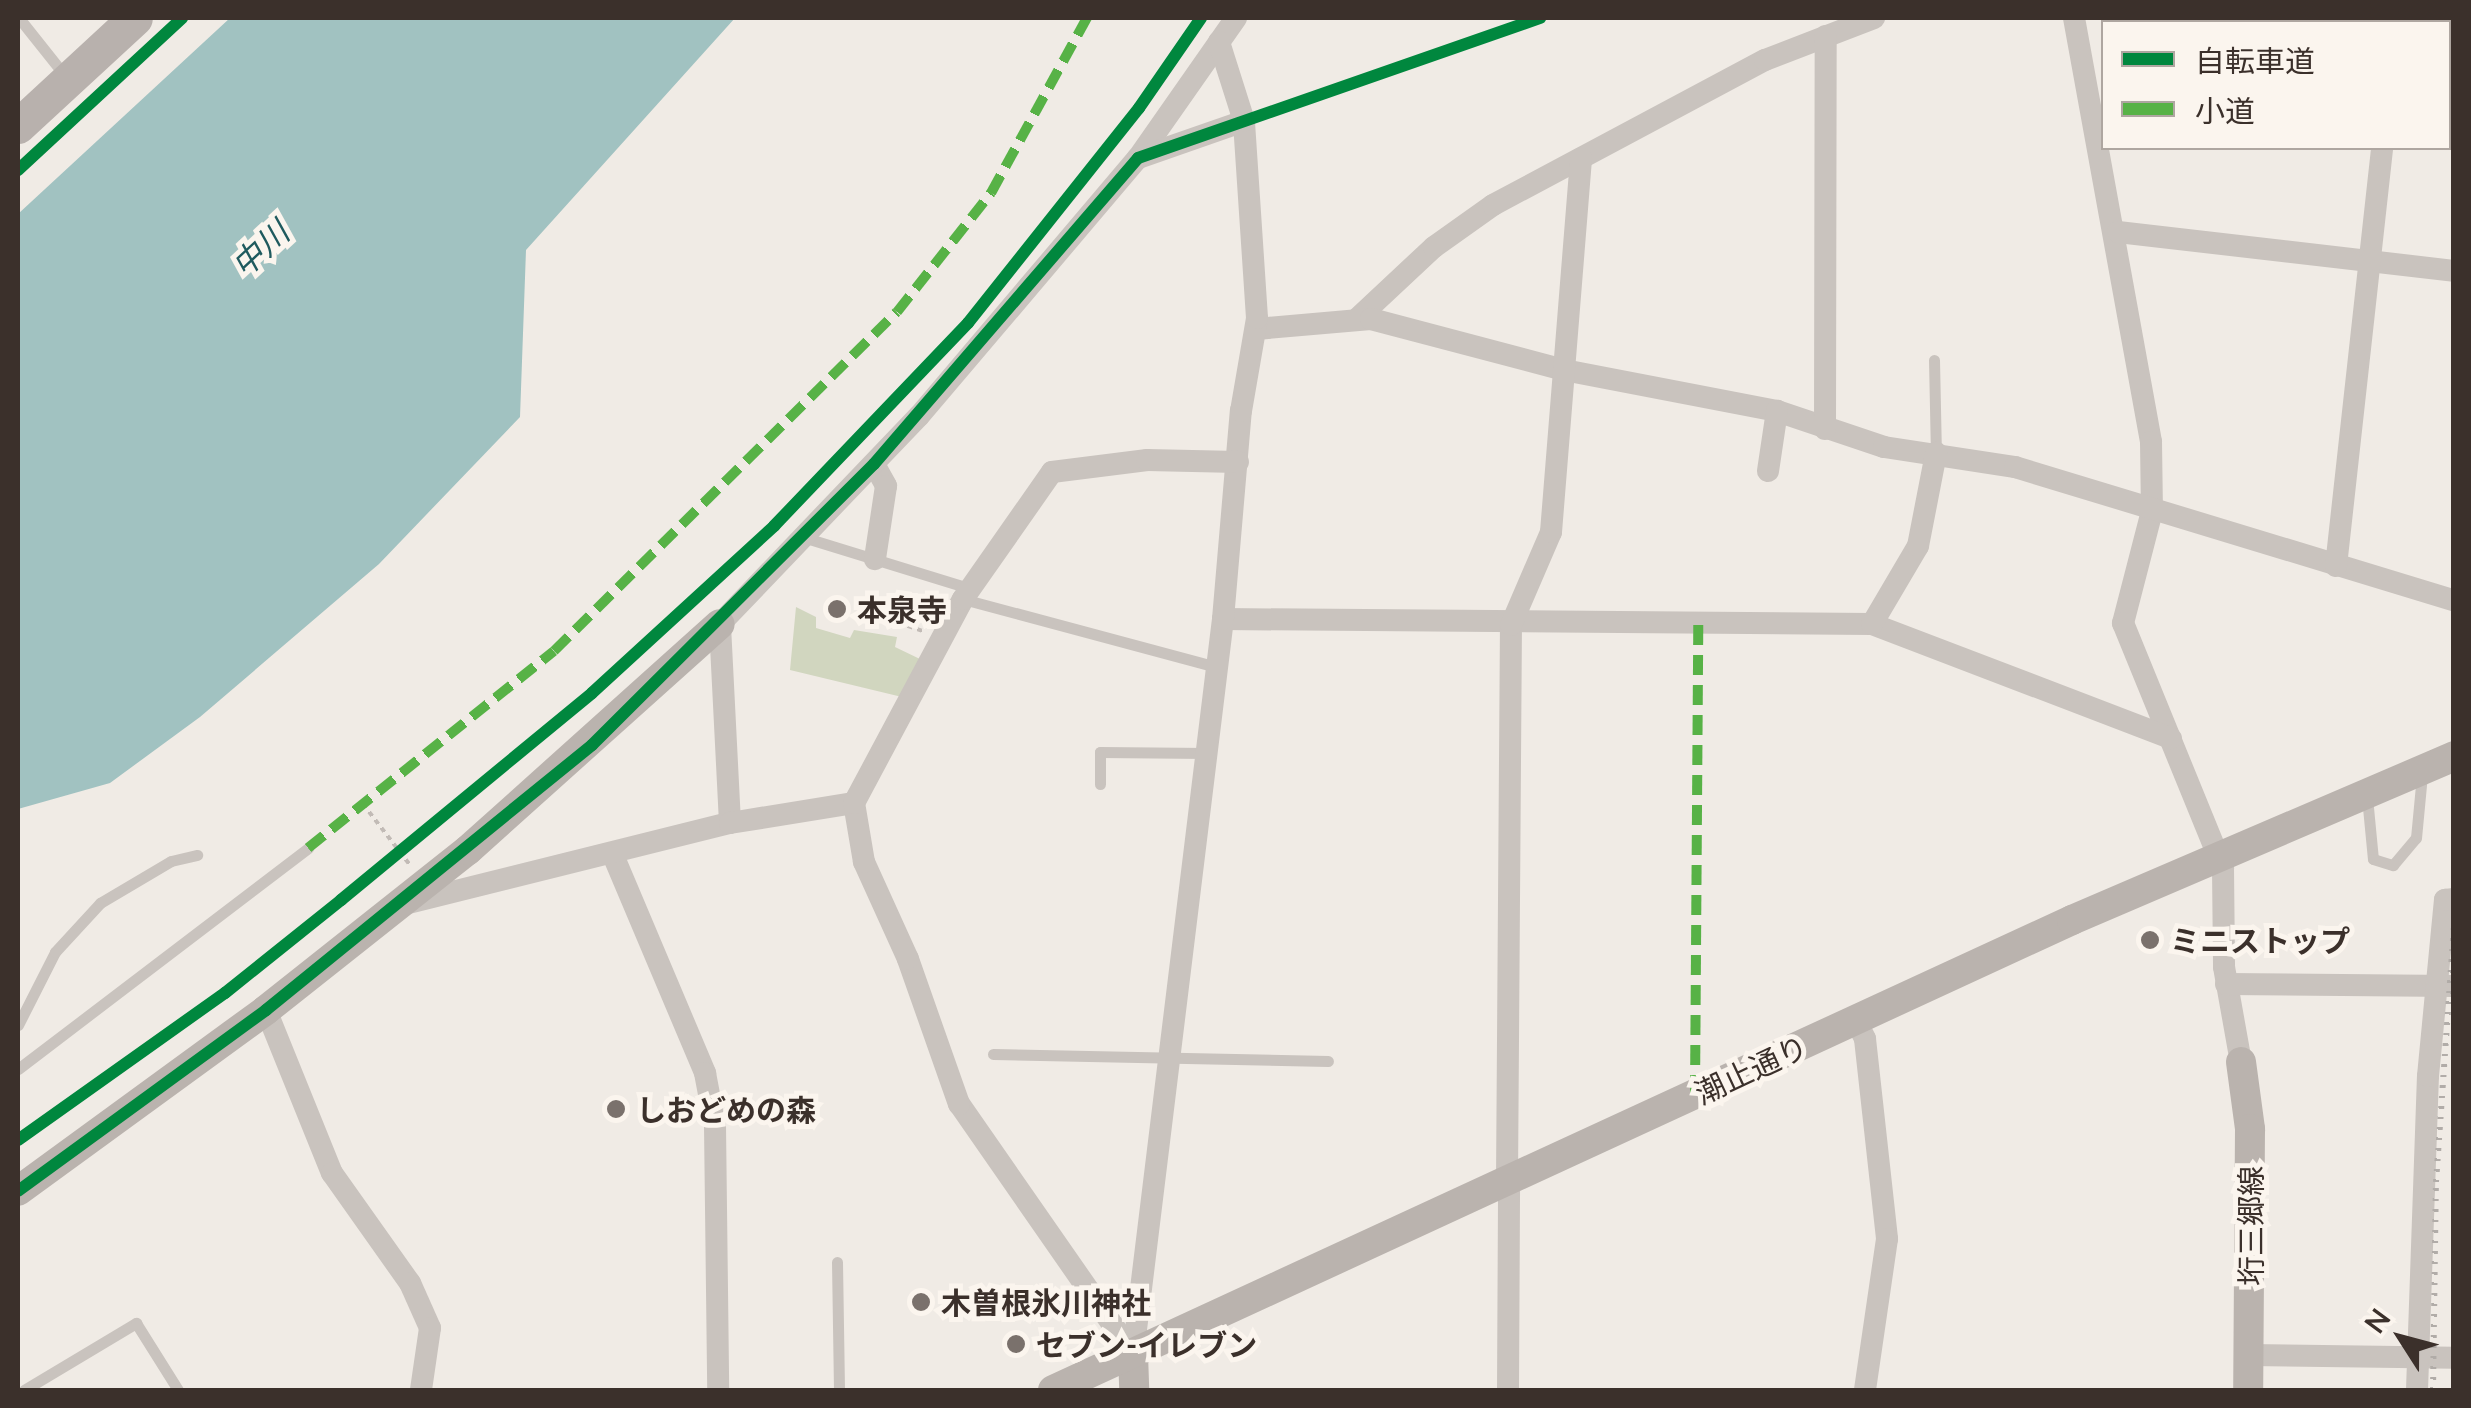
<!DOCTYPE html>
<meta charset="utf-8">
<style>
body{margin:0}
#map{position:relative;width:2471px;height:1408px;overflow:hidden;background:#f0ebe5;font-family:Lato,"Noto Sans JP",sans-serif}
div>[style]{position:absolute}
.green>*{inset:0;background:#d1d6bf}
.water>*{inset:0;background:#a1c2c1}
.path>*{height:4px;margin-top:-2px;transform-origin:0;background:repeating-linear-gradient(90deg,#c2bbb6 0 5px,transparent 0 10px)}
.lane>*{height:11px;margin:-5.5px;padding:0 5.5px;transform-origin:5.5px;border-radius:5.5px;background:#c9c3be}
.street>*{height:22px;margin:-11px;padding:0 11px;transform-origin:11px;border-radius:11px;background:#c9c3be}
.secondary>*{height:30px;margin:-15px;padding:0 15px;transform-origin:15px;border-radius:15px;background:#bab3ae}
.primary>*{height:35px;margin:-17.5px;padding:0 17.5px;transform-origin:17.5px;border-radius:17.5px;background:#b8b1ad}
.rail>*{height:6px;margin-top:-3px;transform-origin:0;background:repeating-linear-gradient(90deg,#b1aca8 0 2.5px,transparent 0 10.5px)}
.quiet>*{height:10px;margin-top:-5px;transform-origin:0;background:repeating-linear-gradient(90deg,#57b246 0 20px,transparent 0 30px)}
.cycleway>*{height:12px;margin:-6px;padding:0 6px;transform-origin:6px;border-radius:6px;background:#00873e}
.dots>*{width:28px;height:28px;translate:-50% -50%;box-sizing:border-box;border:5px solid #fbf5ee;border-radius:50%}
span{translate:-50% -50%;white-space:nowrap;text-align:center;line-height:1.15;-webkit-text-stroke:10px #fbf5ee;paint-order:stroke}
.poi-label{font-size:30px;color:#3b302b;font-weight:700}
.left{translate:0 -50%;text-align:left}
.street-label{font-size:30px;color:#3b302b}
.water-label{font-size:32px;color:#1f5a5e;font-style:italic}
.frame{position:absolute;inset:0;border:20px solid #3b302b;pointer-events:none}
.legend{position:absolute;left:2101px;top:20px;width:350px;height:130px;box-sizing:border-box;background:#fbf5ee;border:2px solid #aea6a0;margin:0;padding:12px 18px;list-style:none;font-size:30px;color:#3b302b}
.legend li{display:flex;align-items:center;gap:20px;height:50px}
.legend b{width:50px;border:2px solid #aea6a0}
.north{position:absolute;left:2351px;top:1288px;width:100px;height:100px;-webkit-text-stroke:8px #fbf5ee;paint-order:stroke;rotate:306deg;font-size:28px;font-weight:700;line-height:40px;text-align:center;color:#3b302b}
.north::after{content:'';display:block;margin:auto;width:35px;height:45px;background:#3b302b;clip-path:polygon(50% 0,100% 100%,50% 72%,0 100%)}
</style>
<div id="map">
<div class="green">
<div style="clip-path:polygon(796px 607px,816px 617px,816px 628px,850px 638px,854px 630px,897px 637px,895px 647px,922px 660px,902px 697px,790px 670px)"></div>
</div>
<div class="water">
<div style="clip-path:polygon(230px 18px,735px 18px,526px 250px,520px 417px,379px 564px,200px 717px,110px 783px,18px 809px,18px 214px)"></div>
</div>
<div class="path">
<div style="left:863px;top:618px;width:9px;rotate:-36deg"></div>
<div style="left:870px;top:613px;width:56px;rotate:18.8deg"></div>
<div style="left:363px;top:804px;width:77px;rotate:52.4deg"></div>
</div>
<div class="lane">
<div style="left:19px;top:18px;width:75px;rotate:51.5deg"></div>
<div style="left:1934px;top:360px;width:93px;rotate:88.8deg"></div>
<div style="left:806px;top:538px;width:170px;rotate:17.1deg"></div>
<div style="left:963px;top:599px;width:263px;rotate:15deg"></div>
<div style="left:1100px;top:784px;width:32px;rotate:-90deg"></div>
<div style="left:1100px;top:752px;width:107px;rotate:0.5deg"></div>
<div style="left:2367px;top:797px;width:62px;rotate:84.5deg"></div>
<div style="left:2373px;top:859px;width:21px;rotate:17deg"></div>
<div style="left:2393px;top:865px;width:35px;rotate:-50deg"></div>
<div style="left:2416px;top:838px;width:64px;rotate:-84.6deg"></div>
<div style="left:18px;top:1025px;width:82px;rotate:-63.1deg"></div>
<div style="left:55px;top:952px;width:67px;rotate:-47.4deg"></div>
<div style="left:100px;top:903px;width:82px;rotate:-30.6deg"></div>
<div style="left:171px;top:861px;width:27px;rotate:-13deg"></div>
<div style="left:993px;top:1054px;width:335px;rotate:1.2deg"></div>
<div style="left:18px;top:1069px;width:365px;rotate:-37.3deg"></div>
<div style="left:837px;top:1262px;width:128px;rotate:89.1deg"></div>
<div style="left:24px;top:1390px;width:131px;rotate:-30.9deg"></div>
<div style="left:136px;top:1323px;width:79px;rotate:57.9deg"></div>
</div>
<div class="street">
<div style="left:2074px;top:18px;width:431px;rotate:79.7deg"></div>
<div style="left:2151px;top:442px;width:69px;rotate:89.2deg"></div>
<div style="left:2152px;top:511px;width:116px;rotate:104.5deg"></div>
<div style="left:2123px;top:623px;width:265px;rotate:67.8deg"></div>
<div style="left:2223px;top:868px;width:99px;rotate:89.4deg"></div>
<div style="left:2224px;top:967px;width:97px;rotate:79.9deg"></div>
<div style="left:2397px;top:22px;width:4px;rotate:-90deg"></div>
<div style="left:1138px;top:158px;width:171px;rotate:-55deg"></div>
<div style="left:2118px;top:232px;width:338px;rotate:6.6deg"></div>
<div style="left:1358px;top:318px;width:104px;rotate:-43.1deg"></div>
<div style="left:1434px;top:247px;width:72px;rotate:-35.4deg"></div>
<div style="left:1493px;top:205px;width:308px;rotate:-28.1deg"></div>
<div style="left:1765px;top:60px;width:117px;rotate:-21.1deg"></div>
<div style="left:1256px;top:329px;width:115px;rotate:-5deg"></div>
<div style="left:1371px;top:319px;width:200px;rotate:14.8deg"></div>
<div style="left:1564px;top:370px;width:217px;rotate:10.9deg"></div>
<div style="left:1777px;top:411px;width:113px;rotate:18.6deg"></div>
<div style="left:1884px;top:447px;width:133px;rotate:8.7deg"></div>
<div style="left:2015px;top:467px;width:459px;rotate:16.9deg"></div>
<div style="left:1825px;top:429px;width:393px;rotate:-89.9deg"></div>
<div style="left:874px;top:464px;width:25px;rotate:61deg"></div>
<div style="left:886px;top:486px;width:74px;rotate:98.6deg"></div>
<div style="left:1768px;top:471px;width:61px;rotate:-81.5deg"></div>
<div style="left:2336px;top:566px;width:421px;rotate:-83.7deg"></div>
<div style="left:1223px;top:619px;width:649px;rotate:0.44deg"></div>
<div style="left:1872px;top:624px;width:320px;rotate:20.9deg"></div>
<div style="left:1872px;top:624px;width:91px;rotate:-59.5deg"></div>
<div style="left:1918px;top:546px;width:95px;rotate:-79deg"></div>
<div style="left:730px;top:823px;width:199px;rotate:-92.9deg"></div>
<div style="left:720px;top:624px;width:288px;rotate:-46.3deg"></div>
<div style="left:919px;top:416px;width:338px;rotate:-49.7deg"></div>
<div style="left:1138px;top:158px;width:112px;rotate:-19.2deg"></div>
<div style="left:613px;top:855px;width:237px;rotate:67.1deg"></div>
<div style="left:705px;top:1073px;width:54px;rotate:79.3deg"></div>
<div style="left:715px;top:1126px;width:264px;rotate:89.3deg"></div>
<div style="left:404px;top:904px;width:336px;rotate:-14deg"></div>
<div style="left:730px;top:823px;width:126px;rotate:-9.2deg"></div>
<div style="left:2226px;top:984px;width:228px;rotate:0.5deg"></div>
<div style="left:266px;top:1010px;width:176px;rotate:68deg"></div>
<div style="left:332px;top:1173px;width:135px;rotate:54.7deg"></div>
<div style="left:410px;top:1283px;width:49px;rotate:66deg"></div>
<div style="left:430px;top:1328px;width:63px;rotate:98.3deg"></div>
<div style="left:1856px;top:1021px;width:20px;rotate:63deg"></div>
<div style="left:1865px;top:1039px;width:201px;rotate:83.7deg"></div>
<div style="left:1887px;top:1239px;width:153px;rotate:98.3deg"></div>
<div style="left:1507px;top:1180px;width:555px;rotate:-89.59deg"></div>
<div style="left:1511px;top:625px;width:101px;rotate:-66.7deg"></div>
<div style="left:1551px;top:532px;width:375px;rotate:-85.4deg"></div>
<div style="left:1133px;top:1354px;width:740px;rotate:-83.02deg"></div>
<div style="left:1223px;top:619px;width:209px;rotate:-85.1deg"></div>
<div style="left:1241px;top:411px;width:94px;rotate:-80.2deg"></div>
<div style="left:1257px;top:318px;width:197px;rotate:-93.8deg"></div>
<div style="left:1244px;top:121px;width:83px;rotate:-107.6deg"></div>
<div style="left:1133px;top:1354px;width:305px;rotate:-124.8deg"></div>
<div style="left:959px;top:1104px;width:154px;rotate:-109.4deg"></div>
<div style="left:908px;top:959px;width:107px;rotate:-114.4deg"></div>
<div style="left:864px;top:862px;width:60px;rotate:-99.6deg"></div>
<div style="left:854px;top:803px;width:231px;rotate:-61.9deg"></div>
<div style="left:963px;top:599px;width:155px;rotate:-55deg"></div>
<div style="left:1052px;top:472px;width:96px;rotate:-7.2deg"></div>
<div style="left:1147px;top:460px;width:91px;rotate:1.3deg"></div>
<div style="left:2249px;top:1355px;width:205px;rotate:0.8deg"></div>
<div style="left:1508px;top:1390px;width:210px;rotate:-89.7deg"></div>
<div style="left:2417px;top:1390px;width:314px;rotate:-88deg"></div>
<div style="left:2428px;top:1076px;width:177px;rotate:-84.5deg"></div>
<div style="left:2445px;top:900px;width:9px;rotate:-6deg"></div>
</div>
<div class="secondary">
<div style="left:2241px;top:1062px;width:68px;rotate:82.3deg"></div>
<div style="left:2250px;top:1129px;width:261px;rotate:90.4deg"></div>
<div style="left:18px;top:1191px;width:307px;rotate:-36.1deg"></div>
<div style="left:266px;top:1010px;width:258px;rotate:-38.4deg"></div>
<div style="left:468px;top:850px;width:338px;rotate:-41.9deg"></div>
<div style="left:1133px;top:1354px;width:36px;rotate:88deg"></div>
<div style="left:1053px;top:1390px;width:1122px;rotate:-24.76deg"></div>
<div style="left:2072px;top:920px;width:416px;rotate:-23.2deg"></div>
</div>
<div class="primary">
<div style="left:18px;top:126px;width:159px;rotate:-42.7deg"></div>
</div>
<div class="rail">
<div style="left:2433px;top:1390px;width:208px;rotate:-89.2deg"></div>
<div style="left:2436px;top:1182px;width:256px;rotate:-86deg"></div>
</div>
<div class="quiet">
<div style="left:308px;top:848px;width:315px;rotate:-38.7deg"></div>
<div style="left:554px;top:651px;width:482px;rotate:-44.7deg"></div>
<div style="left:897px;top:312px;width:152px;rotate:-51.7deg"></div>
<div style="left:991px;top:193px;width:200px;rotate:-61.3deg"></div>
<div style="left:1695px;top:1095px;width:471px;rotate:-89.6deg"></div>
</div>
<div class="cycleway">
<div style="left:18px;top:170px;width:224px;rotate:-42.8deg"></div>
<div style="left:18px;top:1140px;width:254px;rotate:-35.4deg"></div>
<div style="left:225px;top:993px;width:149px;rotate:-38.7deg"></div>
<div style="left:341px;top:900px;width:325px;rotate:-39.5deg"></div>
<div style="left:592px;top:693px;width:247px;rotate:-42.5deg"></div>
<div style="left:774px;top:526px;width:281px;rotate:-46.3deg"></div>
<div style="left:968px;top:323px;width:275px;rotate:-51.5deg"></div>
<div style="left:1139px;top:108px;width:109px;rotate:-55.4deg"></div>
<div style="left:18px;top:1191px;width:307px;rotate:-36.1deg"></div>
<div style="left:266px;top:1010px;width:420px;rotate:-39.1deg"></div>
<div style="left:592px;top:745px;width:398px;rotate:-44.9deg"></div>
<div style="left:874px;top:464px;width:404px;rotate:-49.2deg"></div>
<div style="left:1138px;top:158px;width:426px;rotate:-19.2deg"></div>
</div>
<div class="dots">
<div style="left:837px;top:609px;background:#7a716c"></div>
<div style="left:2150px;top:940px;background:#7a716c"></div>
<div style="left:616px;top:1109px;background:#7a716c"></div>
<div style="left:921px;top:1302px;background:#7a716c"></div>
<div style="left:1016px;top:1344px;background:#7a716c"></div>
</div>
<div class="poi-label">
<span class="left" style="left:857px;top:609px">本泉寺</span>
<span class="left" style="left:2170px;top:940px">ミニストップ</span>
<span class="left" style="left:636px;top:1109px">しおどめの森</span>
<span class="left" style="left:941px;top:1302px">木曽根氷川神社</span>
<span class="left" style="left:1036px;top:1344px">セブン-イレブン</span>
</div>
<div class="street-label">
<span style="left:1751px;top:1069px;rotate:-25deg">潮止通り</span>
<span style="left:2250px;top:1226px;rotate:-90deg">垳三郷線</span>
</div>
<div class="water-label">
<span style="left:260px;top:249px;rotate:-43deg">中川</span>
</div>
<div class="frame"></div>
<ul class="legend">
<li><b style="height:12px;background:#00873e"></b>自転車道</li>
<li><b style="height:12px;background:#57b246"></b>小道</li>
</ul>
<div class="north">N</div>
</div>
